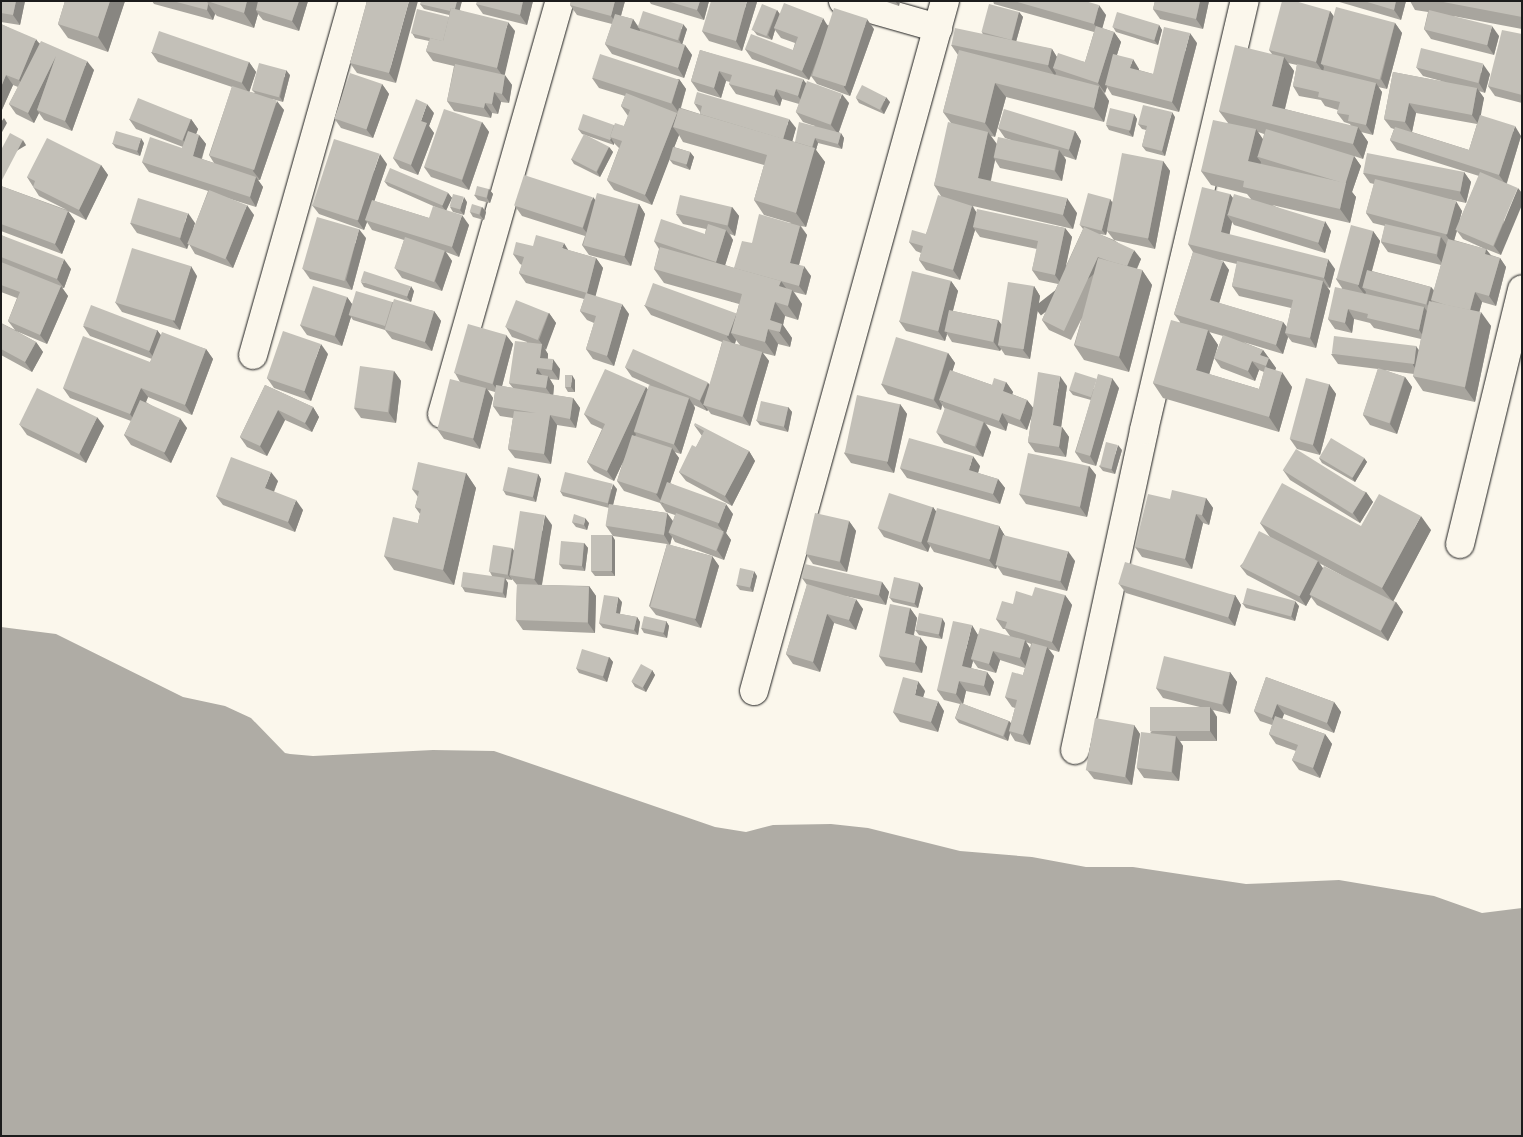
<!DOCTYPE html>
<style>
body{margin:0}
#map{position:relative;width:1523px;height:1137px;overflow:hidden;background:#fbf7ec;font-family:"Playpen Sans",sans-serif}
div>[style]{position:absolute}
.water>*{inset:0;background:#afaca5}
.roads{filter:drop-shadow(0 0 1px #1c1c1c) drop-shadow(0 0 1px #1c1c1c)}
.street>*{height:28px;margin:-14px;padding:0 14px;transform-origin:14px;border-radius:14px;background:#fbf7ec}
.wall>*{inset:0;background:#a8a59e}
.shaded-wall>*{inset:0;background:#888681;transform-origin:0 0}
.building>*{inset:0;background:#c3c0b8;transform-origin:0 0}
span{translate:-50% -50%;white-space:nowrap;text-align:center;line-height:1.15;-webkit-text-stroke:4.5px #fbf7ec;paint-order:stroke}
.frame{position:absolute;inset:0;border:2px solid #1c1c1c;pointer-events:none}
</style>
<div id="map">
<div class="water">
<div style="clip-path:polygon(1px 627px,56px 634px,183px 697px,225px 706px,251px 718px,285px 753px,290px 754px,313px 756px,433px 750px,494px 751px,715px 827px,746px 832px,773px 825px,831px 824px,868px 828px,960px 851px,1032px 857px,1086px 867px,1133px 867px,1246px 884px,1339px 880px,1434px 896px,1482px 913px,1522px 908px,1522px 1136px,1px 1136px)"></div>
</div>
<div class="roads">
<div class="street">
<div style="left:843px;top:1px;width:99px;rotate:15.9deg"></div>
<div style="left:253px;top:355px;width:368px;rotate:-74.2deg"></div>
<div style="left:442px;top:414px;width:430px;rotate:-74.1deg"></div>
<div style="left:1460px;top:544px;width:262px;rotate:-76.3deg"></div>
<div style="left:754px;top:691px;width:716px;rotate:-74.53deg"></div>
<div style="left:1075px;top:750px;width:327px;rotate:-77.8deg"></div>
<div style="left:1144px;top:430px;width:441px;rotate:-76.8deg"></div>
</div>
</div>
<div class="wall">
<div style="clip-path:polygon(1px 1px,25px 1px,20px 25px,1px 22px)"></div>
<div style="clip-path:polygon(65px 1px,125px 1px,108px 52px,68px 38px,58px 24px)"></div>
<div style="clip-path:polygon(152px 1px,308px 1px,299px 31px,263px 20px,258px 14px,254px 28px,217px 16px,215px 14px,213px 20px,154px 4px)"></div>
<div style="clip-path:polygon(367px 1px,396px 83px,357px 73px,350px 63px)"></div>
<div style="clip-path:polygon(462px 1px,459px 10px,515px 31px,504px 75px,512px 85px,509px 103px,501px 102px,498px 114px,492px 113px,491px 118px,454px 111px,447px 101px,454px 66px,433px 61px,426px 51px,429px 41px,415px 38px,412px 33px,449px 17px,449px 15px,424px 9px,420px 4px)"></div>
<div style="clip-path:polygon(533px 1px,527px 25px,483px 14px,476px 4px)"></div>
<div style="clip-path:polygon(571px 1px,625px 1px,621px 16px,633px 19px,638px 26px,687px 29px,682px 44px,685px 45px,692px 55px,684px 78px,612px 54px,605px 44px,612px 24px,577px 15px,570px 5px)"></div>
<div style="clip-path:polygon(649px 1px,709px 1px,704px 20px,651px 4px)"></div>
<div style="clip-path:polygon(884px 1px,900px 1px,899px 6px)"></div>
<div style="clip-path:polygon(evenodd,993px 1px,1085px 1px,1106px 15px,1102px 28px,1114px 32px,1121px 42px,1117px 55px,1139px 69px,1139px 70px,1153px 74px,1197px 43px,1179px 112px,1112px 95px,1107px 87px,1105px 93px,1104px 92px,1109px 101px,1104px 122px,1006px 97px,995px 137px,991px 136px,997px 144px,1011px 140px,1005px 138px,998px 128px,1075px 131px,1081px 141px,1076px 160px,1064px 156px,1066px 160px,1062px 181px,1000px 168px,995px 160px,991px 181px,1077px 213px,1073px 229px,973px 206px,976px 212px,1065px 228px,1072px 237px,1065px 268px,1083px 229px,1080px 225px,1110px 199px,1112px 202px,1163px 161px,1170px 171px,1155px 249px,1114px 240px,1141px 259px,1137px 269px,1142px 270px,1152px 285px,1129px 372px,1084px 360px,1074px 345px,1082px 318px,1071px 340px,1049px 330px,1042px 320px,1058px 284px,1039px 280px,1032px 270px,1037px 249px,980px 237px,975px 230px,960px 280px,926px 270px,919px 260px,921px 253px,916px 251px,909px 242px,926px 234px,941px 196px,934px 185px,951px 123px,943px 112px,958px 55px,951px 45px,983px 35px,982px 32px,1019px 12px,1023px 17px,1016px 42px,1052px 49px,1057px 57px,1085px 62px,1094px 32px,994px 4px,993px 1px,1107px 231px,1114px 240px,1099px 234px,1106px 235px,1107px 231px)"></div>
<div style="clip-path:polygon(1155px 1px,1209px 1px,1203px 29px,1160px 19px,1153px 9px)"></div>
<div style="clip-path:polygon(1336px 1px,1406px 1px,1401px 20px)"></div>
<div style="clip-path:polygon(1410px 1px,1522px 1px,1522px 29px,1453px 16px,1499px 36px,1494px 55px,1431px 39px,1424px 29px,1428px 12px,1415px 10px)"></div>
<div style="clip-path:polygon(757px 2px,742px 51px,709px 41px,702px 31px)"></div>
<div style="clip-path:polygon(777px 10px,780px 14px,828px 25px,874px 29px,850px 96px,817px 84px,811px 76px,809px 80px,752px 59px,745px 49px,793px 50px,795px 43px,781px 38px,775px 30px,772px 40px,757px 35px,753px 30px)"></div>
<div style="clip-path:polygon(evenodd,1330px 11px,1334px 17px,1395px 23px,1402px 33px,1387px 89px,1378px 87px,1382px 92px,1373px 135px,1361px 132px,1368px 142px,1363px 159px,1354px 156px,1361px 166px,1352px 192px,1356px 197px,1350px 223px,1272px 205px,1331px 231px,1325px 253px,1234px 225px,1232px 222px,1229px 235px,1335px 269px,1330px 288px,1327px 287px,1330px 291px,1316px 348px,1292px 342px,1288px 337px,1283px 354px,1243px 342px,1263px 350px,1276px 368px,1275px 370px,1292px 387px,1279px 432px,1163px 398px,1153px 383px,1180px 322px,1174px 314px,1193px 252px,1188px 244px,1230px 194px,1233px 198px,1251px 199px,1247px 194px,1211px 185px,1201px 171px,1228px 123px,1219px 111px,1272px 54px,1269px 50px,1330px 11px,1288px 63px,1297px 65px,1293px 86px,1299px 96px,1321px 100px,1325px 106px,1338px 110px,1337px 113px,1344px 122px,1350px 124px,1351px 126px,1285px 109px,1294px 71px,1288px 63px,1330px 11px,1258px 132px,1264px 134px,1263px 139px,1258px 132px,1330px 11px,1220px 260px,1237px 264px,1232px 286px,1239px 296px,1291px 308px,1287px 327px,1283px 322px,1219px 303px,1229px 270px,1220px 260px,1330px 11px,1209px 332px,1223px 336px,1214px 358px,1221px 368px,1255px 381px,1259px 370px,1264px 372px,1259px 389px,1209px 374px,1218px 345px,1209px 332px)"></div>
<div style="clip-path:polygon(1px 24px,94px 70px,72px 131px,44px 120px,39px 113px,34px 123px,16px 114px,9px 104px,18px 87px,13px 85px,1px 112px)"></div>
<div style="clip-path:polygon(1159px 25px,1162px 30px,1158px 45px,1116px 32px,1113px 27px)"></div>
<div style="clip-path:polygon(1522px 34px,1522px 103px,1495px 96px,1488px 86px)"></div>
<div style="clip-path:polygon(evenodd,700px 50px,806px 83px,849px 103px,839px 132px,844px 138px,842px 149px,818px 143px,816px 150px,825px 162px,806px 227px,801px 226px,807px 235px,799px 265px,811px 276px,806px 295px,794px 292px,802px 304px,798px 320px,785px 316px,783px 325px,792px 338px,790px 347px,778px 344px,775px 356px,763px 353px,769px 361px,750px 426px,711px 414px,708px 410px,707px 411px,694px 405px,695px 408px,681px 454px,674px 452px,679px 458px,670px 483px,733px 514px,726px 533px,731px 540px,724px 560px,675px 542px,672px 537px,670px 545px,712px 556px,719px 566px,701px 628px,656px 615px,649px 606px,667px 544px,613px 536px,606px 526px,609px 508px,563px 496px,560px 491px,617px 489px,613px 505px,667px 513px,673px 521px,675px 515px,666px 512px,660px 503px,624px 491px,617px 481px,623px 462px,614px 481px,594px 471px,587px 462px,602px 429px,591px 424px,584px 414px,646px 387px,648px 390px,650px 385px,632px 377px,625px 367px,708px 383px,710px 385px,722px 342px,651px 315px,644px 305px,736px 314px,736px 315px,739px 304px,664px 283px,654px 269px,659px 249px,654px 241px,705px 234px,706px 229px,683px 224px,676px 214px,732px 207px,739px 216px,735px 236px,730px 234px,733px 240px,725px 265px,734px 268px,752px 243px,791px 223px,764px 215px,754px 200px,764px 165px,683px 142px,679px 135px,674px 147px,690px 152px,694px 157px,690px 170px,673px 164px,669px 159px,652px 205px,614px 190px,607px 180px,619px 148px,614px 143px,614px 145px,582px 134px,578px 129px,614px 125px,624px 126px,628px 116px,621px 106px,625px 96px,599px 88px,592px 78px,679px 79px,686px 89px,681px 108px,700px 114px,700px 112px,694px 103px,796px 128px,792px 141px,795px 142px,815px 126px,803px 122px,796px 112px,799px 104px,782px 99px,780px 106px,736px 94px,729px 84px,730px 82px,726px 81px,721px 98px,698px 91px,691px 81px,700px 50px,736px 340px,740px 345px,735px 344px,736px 340px)"></div>
<div style="clip-path:polygon(151px 52px,249px 62px,256px 72px,249px 92px,255px 93px,252px 90px,290px 75px,283px 102px,272px 99px,284px 110px,260px 180px,258px 180px,263px 187px,256px 207px,227px 198px,254px 215px,233px 268px,195px 254px,189px 244px,187px 249px,137px 233px,130px 223px,195px 223px,191px 236px,208px 191px,149px 172px,142px 162px,182px 148px,183px 147px,136px 129px,129px 119px,191px 119px,198px 129px,196px 134px,199px 135px,206px 144px,202px 159px,214px 163px,209px 155px,232px 87px,158px 62px)"></div>
<div style="clip-path:polygon(evenodd,1416px 67px,1490px 74px,1485px 93px,1479px 91px,1484px 98px,1480px 115px,1521px 136px,1507px 183px,1501px 255px,1486px 249px,1491px 255px,1500px 258px,1506px 267px,1496px 306px,1482px 302px,1479px 312px,1491px 326px,1475px 402px,1423px 391px,1413px 376px,1414px 374px,1384px 370px,1405px 377px,1412px 387px,1397px 434px,1370px 425px,1363px 415px,1378px 369px,1338px 364px,1331px 354px,1419px 350px,1421px 339px,1374px 328px,1370px 323px,1354px 319px,1352px 333px,1335px 329px,1328px 319px,1342px 288px,1336px 279px,1373px 231px,1380px 241px,1372px 271px,1431px 287px,1434px 290px,1441px 265px,1388px 252px,1381px 242px,1385px 226px,1373px 223px,1366px 213px,1374px 184px,1370px 183px,1363px 173px,1464px 172px,1471px 182px,1466px 203px,1448px 199px,1462px 211px,1459px 222px,1479px 176px,1397px 150px,1390px 140px,1394px 129px,1391px 128px,1384px 119px,1393px 72px,1445px 82px,1423px 76px,1416px 67px,1416px 113px,1477px 124px,1469px 150px,1412px 132px,1416px 113px,1416px 67px,1457px 231px,1463px 239px,1485px 249px,1454px 240px,1457px 231px)"></div>
<div style="clip-path:polygon(382px 84px,389px 94px,373px 138px,341px 128px,334px 118px)"></div>
<div style="clip-path:polygon(856px 98px,890px 102px,884px 114px,859px 103px)"></div>
<div style="clip-path:polygon(434px 113px,429px 126px,434px 133px,418px 175px,400px 168px,393px 158px)"></div>
<div style="clip-path:polygon(1134px 114px,1137px 119px,1133px 137px,1109px 130px,1106px 125px)"></div>
<div style="clip-path:polygon(1175px 117px,1165px 156px,1146px 151px,1142px 146px,1146px 130px,1142px 129px,1138px 124px)"></div>
<div style="clip-path:polygon(482px 122px,489px 132px,469px 190px,431px 177px,424px 167px)"></div>
<div style="clip-path:polygon(112px 143px,144px 143px,140px 156px,116px 148px)"></div>
<div style="clip-path:polygon(609px 147px,613px 152px,600px 177px,574px 164px,571px 159px)"></div>
<div style="clip-path:polygon(387px 164px,374px 201px,429px 218px,440px 209px,388px 186px,384px 181px,448px 193px,452px 198px,446px 210px,469px 225px,459px 257px,446px 252px,452px 261px,442px 291px,402px 278px,395px 268px,404px 240px,372px 230px,367px 222px,364px 230px,319px 214px,312px 205px)"></div>
<div style="clip-path:polygon(101px 165px,108px 175px,86px 220px,68px 211px,75px 221px,62px 254px,1px 231px,1px 186px,67px 210px,39px 196px,27px 177px)"></div>
<div style="clip-path:polygon(489px 189px,493px 194px,490px 203px,478px 200px,474px 195px)"></div>
<div style="clip-path:polygon(595px 200px,639px 204px,645px 214px,631px 266px,589px 255px,582px 245px,585px 236px,522px 216px,515px 206px)"></div>
<div style="clip-path:polygon(467px 202px,464px 215px,453px 212px,450px 207px)"></div>
<div style="clip-path:polygon(482px 207px,486px 212px,484px 220px,473px 217px,470px 212px)"></div>
<div style="clip-path:polygon(1px 235px,71px 269px,64px 288px,62px 288px,68px 296px,47px 344px,16px 331px,36px 342px,43px 352px,32px 372px,1px 355px,1px 323px,15px 330px,8px 321px,17px 298px,1px 292px)"></div>
<div style="clip-path:polygon(366px 238px,352px 290px,310px 279px,303px 269px)"></div>
<div style="clip-path:polygon(533px 246px,568px 250px,596px 258px,603px 268px,595px 296px,629px 314px,614px 366px,593px 359px,586px 349px,594px 323px,587px 320px,580px 311px,584px 299px,526px 283px,519px 273px,522px 265px,520px 264px,513px 254px)"></div>
<div style="clip-path:polygon(197px 276px,180px 330px,122px 312px,115px 302px)"></div>
<div style="clip-path:polygon(951px 281px,958px 291px,953px 311px,998px 320px,1001px 325px,1034px 286px,1040px 296px,1030px 359px,1005px 355px,1001px 349px,1000px 351px,952px 342px,947px 334px,945px 341px,906px 331px,899px 321px)"></div>
<div style="clip-path:polygon(361px 282px,414px 291px,411px 302px,364px 287px)"></div>
<div style="clip-path:polygon(347px 297px,352px 304px,393px 302px,434px 311px,441px 321px,432px 351px,392px 339px,385px 330px,353px 320px,351px 317px,342px 346px,307px 335px,300px 325px)"></div>
<div style="clip-path:polygon(549px 313px,556px 323px,545px 350px,548px 354px,548px 359px,560px 369px,559px 380px,550px 379px,554px 386px,553px 395px,573px 398px,580px 408px,576px 428px,557px 425px,551px 464px,515px 458px,508px 449px,513px 418px,500px 416px,493px 406px,495px 392px,488px 390px,493px 398px,480px 449px,444px 439px,437px 429px,460px 382px,455px 373px,506px 335px,513px 344px,502px 386px,513px 388px,509px 383px,527px 342px,512px 337px,506px 327px)"></div>
<div style="clip-path:polygon(83px 326px,157px 330px,161px 335px,206px 349px,213px 359px,192px 415px,148px 397px,146px 402px,187px 428px,171px 463px,131px 445px,124px 435px,131px 421px,70px 398px,63px 388px,150px 362px,152px 359px,90px 336px)"></div>
<div style="clip-path:polygon(948px 353px,955px 363px,952px 371px,992px 385px,1006px 382px,1013px 392px,1012px 394px,1027px 400px,1033px 408px,1067px 386px,1061px 427px,1062px 427px,1069px 437px,1066px 457px,1035px 452px,1028px 442px,1032px 415px,1027px 430px,1008px 423px,1006px 431px,986px 424px,991px 432px,983px 457px,944px 443px,937px 433px,945px 409px,942px 405px,941px 410px,888px 394px,881px 384px)"></div>
<div style="clip-path:polygon(328px 354px,311px 401px,274px 388px,267px 378px)"></div>
<div style="clip-path:polygon(394px 371px,401px 381px,396px 423px,361px 418px,354px 408px)"></div>
<div style="clip-path:polygon(575px 380px,575px 392px,568px 392px,565px 387px)"></div>
<div style="clip-path:polygon(1329px 384px,1336px 394px,1320px 455px,1297px 449px,1290px 439px)"></div>
<div style="clip-path:polygon(265px 385px,313px 407px,319px 417px,312px 432px,285px 420px,267px 456px,247px 447px,240px 437px)"></div>
<div style="clip-path:polygon(1119px 388px,1096px 466px,1082px 462px,1075px 452px,1091px 400px,1073px 395px,1069px 390px)"></div>
<div style="clip-path:polygon(900px 404px,907px 414px,894px 473px,851px 463px,844px 453px)"></div>
<div style="clip-path:polygon(788px 407px,792px 412px,788px 432px,760px 425px,756px 420px)"></div>
<div style="clip-path:polygon(20px 425px,104px 426px,86px 463px,27px 435px)"></div>
<div style="clip-path:polygon(694px 425px,749px 451px,755px 461px,732px 506px,686px 481px,679px 472px,696px 447px,702px 436px)"></div>
<div style="clip-path:polygon(1122px 450px,1115px 474px,1103px 471px,1099px 466px)"></div>
<div style="clip-path:polygon(1319px 458px,1364px 458px,1367px 462px,1355px 482px,1322px 463px)"></div>
<div style="clip-path:polygon(980px 466px,978px 473px,998px 479px,1005px 488px,1000px 504px,907px 478px,900px 468px)"></div>
<div style="clip-path:polygon(1089px 466px,1096px 475px,1087px 517px,1026px 504px,1019px 494px)"></div>
<div style="clip-path:polygon(1283px 470px,1366px 492px,1373px 502px,1360px 523px,1290px 480px)"></div>
<div style="clip-path:polygon(466px 473px,476px 488px,454px 585px,394px 570px,384px 556px,418px 523px,420px 514px,415px 507px,418px 497px,412px 489px)"></div>
<div style="clip-path:polygon(538px 474px,541px 479px,536px 502px,506px 495px,503px 490px)"></div>
<div style="clip-path:polygon(278px 481px,274px 492px,303px 510px,295px 532px,223px 505px,216px 496px)"></div>
<div style="clip-path:polygon(1206px 498px,1213px 508px,1209px 525px,1203px 523px,1192px 569px,1142px 557px,1135px 547px,1170px 499px)"></div>
<div style="clip-path:polygon(933px 507px,936px 512px,999px 526px,1005px 536px,1075px 561px,1067px 591px,1003px 575px,997px 566px,996px 569px,934px 552px,930px 546px,928px 552px,884px 537px,878px 528px)"></div>
<div style="clip-path:polygon(849px 521px,856px 531px,847px 572px,813px 564px,806px 554px)"></div>
<div style="clip-path:polygon(572px 522px,589px 523px,587px 530px,576px 527px)"></div>
<div style="clip-path:polygon(evenodd,1260px 523px,1361px 526px,1431px 530px,1393px 601px,1396px 602px,1403px 612px,1388px 641px,1317px 605px,1311px 597px,1306px 606px,1247px 575px,1240px 566px,1270px 537px,1260px 523px,1319px 563px,1343px 576px,1323px 569px,1319px 563px)"></div>
<div style="clip-path:polygon(552px 525px,542px 585px,589px 586px,596px 596px,595px 633px,523px 630px,516px 620px,517px 585px,512px 579px,512px 580px,505px 579px,508px 583px,506px 598px,465px 592px,462px 587px,492px 576px,490px 572px,512px 548px,513px 550px)"></div>
<div style="clip-path:polygon(615px 540px,615px 576px,595px 576px,591px 571px)"></div>
<div style="clip-path:polygon(584px 543px,588px 548px,585px 571px,563px 569px,559px 564px)"></div>
<div style="clip-path:polygon(757px 576px,753px 592px,740px 590px,736px 585px)"></div>
<div style="clip-path:polygon(802px 578px,882px 582px,889px 592px,886px 605px,845px 596px,863px 609px,856px 630px,834px 623px,820px 672px,793px 664px,786px 654px,807px 585px)"></div>
<div style="clip-path:polygon(919px 583px,923px 588px,918px 608px,893px 602px,889px 597px)"></div>
<div style="clip-path:polygon(1119px 584px,1235px 595px,1241px 605px,1235px 626px,1126px 593px)"></div>
<div style="clip-path:polygon(evenodd,1065px 595px,1072px 605px,1059px 652px,1049px 649px,1054px 656px,1030px 745px,1015px 741px,1010px 733px,1008px 741px,959px 723px,955px 718px,960px 704px,944px 700px,937px 690px,978px 634px,1010px 636px,1005px 629px,1003px 629px,996px 619px,1013px 604px,1032px 596px,1065px 595px,1026px 642px,1031px 644px,1030px 648px,1026px 642px,1065px 595px,1000px 660px,1025px 668px,1023px 675px,1005px 697px,1012px 707px,1015px 708px,1011px 723px,1009px 721px,963px 704px,966px 691px,990px 696px,994px 682px,987px 672px,971px 668px,973px 661px,978px 668px,996px 673px,1000px 660px)"></div>
<div style="clip-path:polygon(622px 602px,620px 614px,637px 617px,640px 622px,638px 635px,603px 628px,599px 623px)"></div>
<div style="clip-path:polygon(1242px 603px,1299px 606px,1295px 621px,1246px 608px)"></div>
<div style="clip-path:polygon(910px 608px,917px 618px,914px 635px,927px 647px,922px 673px,886px 666px,879px 656px)"></div>
<div style="clip-path:polygon(666px 621px,669px 626px,667px 638px,644px 633px,641px 628px)"></div>
<div style="clip-path:polygon(945px 623px,942px 639px,919px 635px,915px 630px)"></div>
<div style="clip-path:polygon(609px 657px,613px 662px,607px 682px,579px 673px,576px 668px)"></div>
<div style="clip-path:polygon(652px 670px,655px 675px,646px 692px,635px 687px,632px 682px)"></div>
<div style="clip-path:polygon(1230px 672px,1237px 682px,1230px 714px,1213px 710px,1217px 717px,1217px 741px,1180px 741px,1183px 746px,1179px 781px,1144px 778px,1137px 768px,1151px 733px,1150px 732px,1200px 707px,1163px 698px,1156px 688px)"></div>
<div style="clip-path:polygon(1266px 677px,1334px 702px,1341px 712px,1334px 733px,1284px 714px,1282px 719px,1325px 734px,1332px 744px,1320px 778px,1299px 770px,1292px 760px,1296px 751px,1276px 744px,1269px 734px,1272px 725px,1260px 721px,1254px 711px)"></div>
<div style="clip-path:polygon(925px 691px,923px 697px,944px 711px,938px 732px,900px 722px,893px 712px)"></div>
<div style="clip-path:polygon(1134px 725px,1140px 734px,1132px 785px,1094px 779px,1087px 770px)"></div>
</div>
<div class="shaded-wall">
<div style="clip-path:polygon(16px 1px,25px 1px,20px 25px,13px 15px)"></div>
<div style="clip-path:polygon(110px 1px,125px 1px,108px 52px,98px 37px)"></div>
<div style="clip-path:polygon(247px 1px,262px 1px,256px 10px,258px 14px,254px 28px,244px 13px)"></div>
<div style="clip-path:polygon(299px 1px,308px 1px,299px 31px,292px 21px)"></div>
<div style="clip-path:polygon(409px 1px,418px 1px,396px 83px,389px 73px)"></div>
<div style="clip-path:polygon(457px 1px,462px 1px,458px 17px,454px 12px)"></div>
<div style="clip-path:polygon(523px 1px,533px 1px,527px 25px,520px 15px)"></div>
<div style="clip-path:polygon(615px 1px,625px 1px,618px 26px,611px 16px)"></div>
<div style="clip-path:polygon(700px 1px,709px 1px,704px 20px,697px 10px)"></div>
<div style="clip-path:polygon(747px 1px,757px 2px,742px 51px,736px 41px)"></div>
<div style="clip-path:polygon(895px 1px,900px 1px,899px 6px)"></div>
<div style="clip-path:polygon(1200px 1px,1209px 1px,1203px 29px,1196px 19px)"></div>
<div style="clip-path:polygon(1396px 1px,1406px 1px,1401px 20px,1394px 10px)"></div>
<div style="clip-path:polygon(208px 4px,215px 14px,213px 20px,207px 10px)"></div>
<div style="clip-path:polygon(1099px 5px,1106px 15px,1101px 33px,1094px 24px)"></div>
<div style="clip-path:polygon(777px 10px,780px 15px,774px 28px,775px 30px,772px 40px,768px 35px)"></div>
<div style="clip-path:polygon(1330px 11px,1337px 21px,1322px 64px,1324px 67px,1323px 72px,1316px 62px)"></div>
<div style="clip-path:polygon(1019px 12px,1023px 17px,1015px 45px,1012px 40px)"></div>
<div style="clip-path:polygon(823px 18px,829px 28px,809px 80px,802px 71px)"></div>
<div style="clip-path:polygon(633px 19px,640px 30px,637px 37px,630px 28px)"></div>
<div style="clip-path:polygon(867px 19px,874px 29px,850px 96px,844px 87px)"></div>
<div style="clip-path:polygon(508px 22px,515px 31px,504px 78px,497px 68px)"></div>
<div style="clip-path:polygon(1395px 23px,1402px 33px,1387px 89px,1381px 79px)"></div>
<div style="clip-path:polygon(683px 24px,687px 29px,682px 45px,679px 40px)"></div>
<div style="clip-path:polygon(1159px 25px,1162px 30px,1158px 45px,1154px 40px)"></div>
<div style="clip-path:polygon(1492px 26px,1499px 36px,1494px 55px,1487px 45px)"></div>
<div style="clip-path:polygon(1114px 32px,1121px 42px,1107px 86px,1105px 85px,1107px 87px,1105px 93px,1098px 83px)"></div>
<div style="clip-path:polygon(1190px 33px,1197px 43px,1179px 112px,1172px 102px)"></div>
<div style="clip-path:polygon(36px 39px,43px 49px,26px 90px,19px 80px)"></div>
<div style="clip-path:polygon(685px 45px,692px 55px,684px 78px,678px 68px)"></div>
<div style="clip-path:polygon(1052px 49px,1058px 59px,1053px 68px,1056px 73px,1055px 76px,1048px 66px)"></div>
<div style="clip-path:polygon(56px 56px,37px 110px,39px 113px,34px 123px,28px 113px)"></div>
<div style="clip-path:polygon(1284px 57px,1294px 71px,1282px 120px,1272px 106px)"></div>
<div style="clip-path:polygon(1133px 59px,1139px 69px,1137px 78px,1130px 68px)"></div>
<div style="clip-path:polygon(87px 61px,94px 70px,72px 131px,65px 121px)"></div>
<div style="clip-path:polygon(249px 62px,256px 72px,249px 93px,242px 83px)"></div>
<div style="clip-path:polygon(1483px 64px,1490px 74px,1485px 93px,1479px 83px)"></div>
<div style="clip-path:polygon(286px 70px,290px 75px,283px 102px,280px 97px)"></div>
<div style="clip-path:polygon(719px 71px,726px 81px,721px 98px,714px 88px)"></div>
<div style="clip-path:polygon(6px 75px,13px 85px,1px 112px,1px 87px)"></div>
<div style="clip-path:polygon(505px 75px,512px 85px,509px 103px,502px 94px)"></div>
<div style="clip-path:polygon(679px 79px,686px 89px,679px 113px,672px 103px)"></div>
<div style="clip-path:polygon(803px 79px,810px 89px,805px 106px,798px 96px)"></div>
<div style="clip-path:polygon(995px 83px,1006px 97px,995px 137px,985px 123px)"></div>
<div style="clip-path:polygon(1376px 83px,1382px 92px,1373px 135px,1366px 125px)"></div>
<div style="clip-path:polygon(382px 84px,389px 94px,373px 138px,366px 129px)"></div>
<div style="clip-path:polygon(1099px 86px,1109px 101px,1104px 122px,1094px 108px)"></div>
<div style="clip-path:polygon(1477px 88px,1484px 98px,1479px 125px,1472px 115px)"></div>
<div style="clip-path:polygon(776px 89px,782px 99px,780px 106px,774px 96px)"></div>
<div style="clip-path:polygon(494px 92px,501px 102px,498px 114px,492px 104px)"></div>
<div style="clip-path:polygon(842px 94px,849px 103px,838px 134px,831px 125px)"></div>
<div style="clip-path:polygon(886px 97px,890px 102px,884px 114px,881px 109px)"></div>
<div style="clip-path:polygon(277px 101px,284px 110px,260px 180px,253px 171px)"></div>
<div style="clip-path:polygon(485px 103px,492px 113px,491px 118px,484px 108px)"></div>
<div style="clip-path:polygon(1409px 103px,1416px 113px,1412px 132px,1405px 122px)"></div>
<div style="clip-path:polygon(427px 104px,434px 113px,429px 126px,434px 133px,418px 175px,411px 165px,421px 121px)"></div>
<div style="clip-path:polygon(1172px 112px,1175px 117px,1165px 156px,1162px 151px)"></div>
<div style="clip-path:polygon(677px 113px,684px 123px,673px 127px,679px 135px,652px 205px,645px 195px)"></div>
<div style="clip-path:polygon(1134px 114px,1137px 119px,1133px 137px,1129px 132px)"></div>
<div style="clip-path:polygon(4px 118px,7px 123px,1px 134px,1px 122px)"></div>
<div style="clip-path:polygon(191px 119px,198px 129px,190px 150px,183px 140px)"></div>
<div style="clip-path:polygon(789px 119px,796px 128px,790px 150px,783px 140px)"></div>
<div style="clip-path:polygon(482px 122px,489px 132px,469px 190px,462px 181px)"></div>
<div style="clip-path:polygon(1515px 126px,1521px 136px,1506px 185px,1499px 175px)"></div>
<div style="clip-path:polygon(1358px 127px,1368px 142px,1363px 159px,1353px 144px)"></div>
<div style="clip-path:polygon(1256px 129px,1266px 144px,1257px 157px,1261px 162px,1258px 175px,1248px 161px)"></div>
<div style="clip-path:polygon(1075px 131px,1081px 141px,1076px 160px,1069px 150px)"></div>
<div style="clip-path:polygon(988px 132px,998px 146px,994px 158px,995px 160px,988px 192px,978px 178px)"></div>
<div style="clip-path:polygon(841px 133px,844px 138px,842px 149px,838px 144px)"></div>
<div style="clip-path:polygon(199px 135px,206px 144px,199px 166px,193px 156px)"></div>
<div style="clip-path:polygon(141px 138px,144px 143px,140px 156px,137px 151px)"></div>
<div style="clip-path:polygon(611px 138px,614px 143px,614px 145px,610px 140px)"></div>
<div style="clip-path:polygon(815px 138px,818px 143px,816px 150px,825px 162px,806px 227px,796px 213px)"></div>
<div style="left:23px;top:140px;width:6px;height:45px;rotate:59deg"></div>
<div style="clip-path:polygon(609px 147px,613px 152px,600px 177px,597px 172px)"></div>
<div style="clip-path:polygon(1059px 150px,1066px 160px,1062px 181px,1055px 171px)"></div>
<div style="clip-path:polygon(690px 152px,694px 157px,690px 170px,686px 165px)"></div>
<div style="clip-path:polygon(380px 154px,387px 164px,368px 220px,365px 220px,367px 222px,364px 230px,357px 220px)"></div>
<div style="clip-path:polygon(1354px 156px,1361px 166px,1352px 192px,1356px 197px,1350px 223px,1340px 209px,1345px 183px)"></div>
<div style="clip-path:polygon(1163px 161px,1170px 171px,1155px 249px,1148px 239px)"></div>
<div style="clip-path:polygon(101px 165px,108px 175px,86px 220px,79px 210px)"></div>
<div style="clip-path:polygon(1464px 172px,1471px 182px,1466px 203px,1460px 193px)"></div>
<div style="clip-path:polygon(256px 177px,263px 187px,256px 207px,250px 197px)"></div>
<div style="clip-path:polygon(1518px 188px,1522px 193px,1522px 205px,1501px 255px,1494px 246px)"></div>
<div style="clip-path:polygon(489px 189px,493px 194px,490px 203px,487px 198px)"></div>
<div style="clip-path:polygon(448px 193px,452px 198px,446px 211px,442px 206px)"></div>
<div style="clip-path:polygon(1230px 194px,1237px 204px,1227px 215px,1232px 222px,1228px 242px,1221px 232px)"></div>
<div style="clip-path:polygon(464px 197px,467px 202px,464px 215px,460px 210px)"></div>
<div style="clip-path:polygon(593px 197px,600px 206px,590px 237px,583px 228px)"></div>
<div style="clip-path:polygon(1067px 198px,1077px 213px,1073px 229px,1063px 215px)"></div>
<div style="clip-path:polygon(1110px 199px,1113px 204px,1106px 235px,1102px 230px)"></div>
<div style="clip-path:polygon(1456px 201px,1462px 211px,1453px 245px,1446px 235px)"></div>
<div style="clip-path:polygon(639px 204px,645px 214px,631px 266px,624px 256px)"></div>
<div style="clip-path:polygon(247px 205px,254px 215px,233px 268px,226px 258px)"></div>
<div style="clip-path:polygon(972px 206px,979px 216px,973px 227px,975px 230px,960px 280px,953px 270px)"></div>
<div style="clip-path:polygon(482px 207px,486px 212px,484px 220px,480px 215px)"></div>
<div style="clip-path:polygon(732px 207px,739px 216px,735px 236px,728px 226px)"></div>
<div style="clip-path:polygon(68px 211px,75px 221px,62px 254px,55px 244px)"></div>
<div style="clip-path:polygon(188px 213px,195px 223px,187px 249px,180px 239px)"></div>
<div style="clip-path:polygon(462px 215px,469px 225px,459px 257px,452px 247px)"></div>
<div style="clip-path:polygon(1325px 221px,1331px 231px,1325px 253px,1318px 243px)"></div>
<div style="clip-path:polygon(800px 226px,807px 235px,797px 272px,790px 263px)"></div>
<div style="clip-path:polygon(1065px 228px,1072px 237px,1062px 285px,1055px 275px)"></div>
<div style="clip-path:polygon(359px 229px,366px 238px,352px 290px,346px 280px)"></div>
<div style="clip-path:polygon(726px 230px,733px 240px,723px 272px,716px 262px)"></div>
<div style="clip-path:polygon(1373px 231px,1380px 241px,1367px 288px,1362px 287px,1366px 292px,1365px 295px,1358px 286px)"></div>
<div style="clip-path:polygon(1441px 237px,1448px 247px,1444px 266px,1437px 256px)"></div>
<div style="clip-path:polygon(564px 243px,570px 253px,562px 248px)"></div>
<div style="clip-path:polygon(1486px 249px,1493px 259px,1485px 254px)"></div>
<div style="clip-path:polygon(1134px 250px,1141px 259px,1132px 279px,1126px 269px)"></div>
<div style="clip-path:polygon(445px 251px,452px 261px,442px 291px,435px 281px)"></div>
<div style="left:1098px;top:257px;width:11px;height:81px;rotate:52deg"></div>
<div style="clip-path:polygon(596px 258px,603px 268px,594px 302px,587px 293px)"></div>
<div style="clip-path:polygon(1500px 258px,1506px 267px,1496px 306px,1489px 296px)"></div>
<div style="clip-path:polygon(64px 259px,71px 269px,64px 288px,57px 279px)"></div>
<div style="clip-path:polygon(1328px 259px,1335px 269px,1330px 288px,1324px 278px)"></div>
<div style="clip-path:polygon(1223px 261px,1229px 270px,1217px 310px,1210px 300px)"></div>
<div style="clip-path:polygon(191px 266px,197px 276px,180px 330px,173px 321px)"></div>
<div style="clip-path:polygon(804px 266px,811px 276px,806px 295px,799px 286px)"></div>
<div style="clip-path:polygon(1142px 270px,1152px 285px,1129px 372px,1119px 357px)"></div>
<div style="clip-path:polygon(781px 281px,791px 295px,792px 290px,802px 304px,798px 320px,788px 306px,779px 286px)"></div>
<div style="clip-path:polygon(951px 281px,958px 291px,947px 333px,945px 332px,947px 334px,945px 341px,938px 331px)"></div>
<div style="clip-path:polygon(1323px 281px,1330px 291px,1316px 348px,1310px 338px)"></div>
<div style="clip-path:polygon(61px 286px,68px 296px,47px 344px,40px 335px)"></div>
<div style="clip-path:polygon(411px 286px,414px 291px,411px 302px,407px 297px)"></div>
<div style="clip-path:polygon(1034px 286px,1040px 296px,1030px 359px,1023px 350px)"></div>
<div style="clip-path:polygon(1431px 287px,1438px 297px,1431px 300px,1435px 307px,1433px 314px,1427px 304px)"></div>
<div style="clip-path:polygon(1475px 292px,1482px 302px,1477px 321px,1470px 311px)"></div>
<div style="clip-path:polygon(347px 297px,354px 307px,349px 315px,351px 317px,342px 346px,335px 336px)"></div>
<div style="clip-path:polygon(775px 302px,785px 316px,783px 325px,792px 338px,790px 347px,770px 320px)"></div>
<div style="clip-path:polygon(622px 304px,629px 314px,614px 366px,607px 356px)"></div>
<div style="clip-path:polygon(1424px 307px,1431px 317px,1426px 340px,1419px 330px)"></div>
<div style="clip-path:polygon(1348px 309px,1354px 319px,1352px 333px,1345px 323px)"></div>
<div style="clip-path:polygon(434px 311px,441px 321px,432px 351px,425px 342px)"></div>
<div style="clip-path:polygon(1481px 312px,1491px 326px,1475px 402px,1465px 388px)"></div>
<div style="clip-path:polygon(549px 313px,556px 323px,546px 350px,539px 340px)"></div>
<div style="clip-path:polygon(736px 314px,742px 324px,731px 333px,736px 340px,734px 346px,727px 337px)"></div>
<div style="clip-path:polygon(998px 320px,1005px 329px,998px 345px,1001px 349px,1000px 351px,993px 341px)"></div>
<div style="clip-path:polygon(1283px 322px,1290px 332px,1285px 333px,1288px 337px,1283px 354px,1276px 345px)"></div>
<div style="clip-path:polygon(768px 329px,778px 344px,775px 356px,765px 342px)"></div>
<div style="clip-path:polygon(157px 330px,164px 340px,156px 361px,149px 351px)"></div>
<div style="clip-path:polygon(1208px 330px,1218px 345px,1206px 385px,1196px 370px)"></div>
<div style="clip-path:polygon(506px 335px,513px 344px,500px 394px,493px 384px)"></div>
<div style="clip-path:polygon(36px 342px,43px 352px,32px 372px,25px 362px)"></div>
<div style="clip-path:polygon(321px 344px,328px 354px,311px 401px,304px 391px)"></div>
<div style="clip-path:polygon(542px 344px,548px 354px,547px 367px,540px 358px)"></div>
<div style="clip-path:polygon(1416px 346px,1423px 356px,1420px 375px,1413px 365px)"></div>
<div style="clip-path:polygon(206px 349px,213px 359px,192px 415px,185px 405px)"></div>
<div style="clip-path:polygon(1263px 350px,1276px 368px,1273px 376px,1266px 366px,1260px 355px)"></div>
<div style="clip-path:polygon(762px 352px,769px 361px,750px 426px,743px 416px)"></div>
<div style="clip-path:polygon(948px 353px,955px 363px,943px 402px,939px 400px,942px 405px,941px 410px,934px 400px)"></div>
<div style="clip-path:polygon(553px 359px,560px 369px,559px 380px,552px 370px)"></div>
<div style="clip-path:polygon(1252px 361px,1259px 370px,1255px 381px,1248px 371px)"></div>
<div style="clip-path:polygon(537px 368px,544px 378px,536px 374px)"></div>
<div style="clip-path:polygon(394px 371px,401px 381px,396px 423px,389px 413px)"></div>
<div style="clip-path:polygon(1282px 372px,1292px 387px,1279px 432px,1269px 417px)"></div>
<div style="clip-path:polygon(572px 375px,575px 380px,575px 392px,571px 387px)"></div>
<div style="clip-path:polygon(548px 376px,554px 386px,553px 398px,546px 388px)"></div>
<div style="clip-path:polygon(1060px 376px,1067px 386px,1060px 435px,1053px 425px)"></div>
<div style="clip-path:polygon(1405px 377px,1412px 387px,1397px 434px,1390px 424px)"></div>
<div style="clip-path:polygon(1112px 378px,1119px 388px,1096px 466px,1090px 456px)"></div>
<div style="clip-path:polygon(1006px 382px,1013px 392px,1010px 401px,1003px 391px)"></div>
<div style="clip-path:polygon(708px 383px,715px 393px,704px 405px,708px 410px,707px 411px,700px 401px)"></div>
<div style="clip-path:polygon(1329px 384px,1336px 394px,1320px 455px,1313px 445px)"></div>
<div style="clip-path:polygon(646px 387px,653px 397px,634px 432px,636px 434px,614px 481px,607px 471px)"></div>
<div style="clip-path:polygon(141px 388px,148px 397px,137px 424px,130px 414px)"></div>
<div style="clip-path:polygon(486px 388px,493px 398px,480px 449px,473px 439px)"></div>
<div style="clip-path:polygon(573px 398px,580px 408px,576px 428px,570px 419px)"></div>
<div style="clip-path:polygon(689px 398px,695px 408px,681px 454px,674px 444px)"></div>
<div style="clip-path:polygon(1027px 400px,1034px 409px,1027px 430px,1020px 420px)"></div>
<div style="clip-path:polygon(900px 404px,907px 414px,894px 473px,887px 463px)"></div>
<div style="clip-path:polygon(313px 407px,319px 417px,312px 432px,305px 423px)"></div>
<div style="clip-path:polygon(788px 407px,792px 412px,788px 432px,784px 427px)"></div>
<div style="clip-path:polygon(278px 410px,285px 420px,267px 456px,260px 446px)"></div>
<div style="clip-path:polygon(1002px 413px,1008px 423px,1006px 431px,999px 421px)"></div>
<div style="clip-path:polygon(550px 415px,557px 425px,551px 464px,544px 454px)"></div>
<div style="clip-path:polygon(97px 417px,104px 426px,86px 463px,79px 453px)"></div>
<div style="clip-path:polygon(180px 418px,187px 428px,171px 463px,164px 453px)"></div>
<div style="clip-path:polygon(984px 422px,991px 432px,983px 457px,976px 447px)"></div>
<div style="clip-path:polygon(1062px 427px,1069px 437px,1066px 457px,1059px 447px)"></div>
<div style="clip-path:polygon(1118px 445px,1122px 450px,1115px 474px,1111px 469px)"></div>
<div style="clip-path:polygon(672px 448px,679px 458px,663px 504px,656px 494px)"></div>
<div style="clip-path:polygon(749px 451px,755px 461px,732px 506px,725px 496px)"></div>
<div style="clip-path:polygon(973px 456px,980px 466px,976px 480px,969px 470px)"></div>
<div style="clip-path:polygon(1364px 458px,1367px 462px,1355px 482px,1352px 478px)"></div>
<div style="clip-path:polygon(1089px 466px,1096px 475px,1087px 517px,1080px 507px)"></div>
<div style="clip-path:polygon(271px 472px,278px 481px,271px 498px,265px 488px)"></div>
<div style="clip-path:polygon(466px 473px,476px 488px,454px 585px,443px 570px)"></div>
<div style="clip-path:polygon(538px 474px,541px 479px,536px 502px,533px 497px)"></div>
<div style="clip-path:polygon(998px 479px,1005px 488px,1000px 504px,993px 494px)"></div>
<div style="clip-path:polygon(613px 484px,617px 489px,612px 509px,608px 504px)"></div>
<div style="clip-path:polygon(1366px 492px,1373px 502px,1360px 523px,1353px 513px)"></div>
<div style="clip-path:polygon(1206px 498px,1213px 508px,1209px 525px,1202px 515px)"></div>
<div style="clip-path:polygon(296px 500px,303px 510px,295px 532px,288px 522px)"></div>
<div style="clip-path:polygon(726px 504px,733px 514px,726px 533px,731px 540px,724px 560px,717px 550px,724px 533px,718px 525px)"></div>
<div style="clip-path:polygon(933px 507px,940px 517px,927px 542px,930px 546px,928px 552px,921px 542px)"></div>
<div style="clip-path:polygon(667px 513px,674px 523px,669px 533px,672px 537px,670px 545px,664px 535px)"></div>
<div style="clip-path:polygon(1196px 514px,1203px 523px,1192px 569px,1185px 559px)"></div>
<div style="clip-path:polygon(545px 515px,552px 525px,541px 589px,534px 579px)"></div>
<div style="clip-path:polygon(1421px 516px,1431px 530px,1393px 602px,1382px 588px)"></div>
<div style="clip-path:polygon(585px 518px,589px 523px,587px 530px,584px 525px)"></div>
<div style="clip-path:polygon(849px 521px,856px 531px,847px 572px,840px 562px)"></div>
<div style="clip-path:polygon(999px 526px,1005px 536px,996px 565px,997px 566px,996px 569px,989px 560px)"></div>
<div style="clip-path:polygon(612px 535px,615px 540px,615px 576px,611px 571px)"></div>
<div style="clip-path:polygon(584px 543px,588px 548px,585px 571px,582px 566px)"></div>
<div style="clip-path:polygon(512px 548px,515px 553px,509px 575px,512px 580px,508px 575px)"></div>
<div style="clip-path:polygon(1068px 551px,1075px 561px,1067px 591px,1060px 581px)"></div>
<div style="clip-path:polygon(712px 556px,719px 566px,701px 628px,694px 618px)"></div>
<div style="clip-path:polygon(1318px 561px,1325px 571px,1310px 595px,1311px 597px,1306px 606px,1299px 596px)"></div>
<div style="clip-path:polygon(754px 571px,757px 576px,753px 592px,750px 587px)"></div>
<div style="clip-path:polygon(505px 578px,508px 583px,506px 598px,503px 593px)"></div>
<div style="clip-path:polygon(882px 582px,889px 592px,886px 605px,879px 595px)"></div>
<div style="clip-path:polygon(919px 583px,923px 588px,918px 608px,914px 603px)"></div>
<div style="clip-path:polygon(589px 586px,596px 596px,595px 633px,588px 623px)"></div>
<div style="clip-path:polygon(1065px 595px,1072px 605px,1059px 652px,1052px 642px)"></div>
<div style="clip-path:polygon(1235px 595px,1241px 605px,1235px 626px,1228px 617px)"></div>
<div style="clip-path:polygon(618px 597px,622px 602px,619px 618px,616px 613px)"></div>
<div style="clip-path:polygon(856px 599px,863px 609px,856px 630px,849px 620px)"></div>
<div style="clip-path:polygon(1295px 601px,1299px 606px,1295px 621px,1291px 616px)"></div>
<div style="clip-path:polygon(1396px 602px,1403px 612px,1388px 641px,1381px 631px)"></div>
<div style="clip-path:polygon(910px 608px,917px 618px,912px 643px,905px 633px)"></div>
<div style="clip-path:polygon(827px 614px,834px 623px,820px 672px,813px 662px)"></div>
<div style="clip-path:polygon(637px 617px,640px 622px,638px 635px,634px 630px)"></div>
<div style="clip-path:polygon(942px 618px,945px 623px,942px 639px,938px 634px)"></div>
<div style="clip-path:polygon(666px 621px,669px 626px,667px 638px,663px 633px)"></div>
<div style="clip-path:polygon(972px 625px,978px 635px,971px 659px,973px 661px,969px 676px,962px 666px)"></div>
<div style="clip-path:polygon(920px 637px,927px 647px,922px 673px,915px 663px)"></div>
<div style="clip-path:polygon(1025px 640px,1031px 650px,1027px 668px,1020px 658px)"></div>
<div style="clip-path:polygon(1047px 647px,1054px 656px,1030px 745px,1023px 735px)"></div>
<div style="clip-path:polygon(993px 651px,1000px 660px,996px 673px,989px 664px)"></div>
<div style="clip-path:polygon(609px 657px,613px 662px,607px 682px,603px 677px)"></div>
<div style="clip-path:polygon(652px 670px,655px 675px,646px 692px,643px 687px)"></div>
<div style="clip-path:polygon(987px 672px,994px 682px,990px 696px,984px 686px)"></div>
<div style="clip-path:polygon(1230px 672px,1237px 682px,1230px 714px,1223px 705px)"></div>
<div style="clip-path:polygon(918px 681px,925px 691px,921px 704px,915px 695px)"></div>
<div style="clip-path:polygon(959px 681px,966px 691px,963px 704px,956px 694px)"></div>
<div style="clip-path:polygon(938px 701px,944px 711px,938px 732px,931px 722px)"></div>
<div style="clip-path:polygon(1334px 702px,1341px 712px,1334px 733px,1327px 723px)"></div>
<div style="clip-path:polygon(1277px 704px,1284px 714px,1279px 728px,1272px 718px)"></div>
<div style="clip-path:polygon(1210px 707px,1217px 717px,1217px 741px,1210px 731px)"></div>
<div style="clip-path:polygon(1009px 721px,1013px 726px,1009px 731px,1010px 733px,1008px 741px,1004px 736px)"></div>
<div style="clip-path:polygon(1134px 725px,1140px 734px,1132px 785px,1125px 776px)"></div>
<div style="clip-path:polygon(1325px 734px,1332px 744px,1320px 778px,1313px 768px)"></div>
<div style="clip-path:polygon(1176px 736px,1183px 746px,1179px 781px,1172px 772px)"></div>
</div>
<div class="building">
<div style="clip-path:polygon(1px 1px,16px 1px,13px 15px,1px 13px)"></div>
<div style="clip-path:polygon(65px 1px,110px 1px,98px 37px,58px 24px)"></div>
<div style="clip-path:polygon(173px 1px,207px 1px,208px 4px,207px 10px)"></div>
<div style="clip-path:polygon(207px 1px,247px 1px,244px 13px)"></div>
<div style="clip-path:polygon(258px 1px,299px 1px,292px 21px,256px 10px)"></div>
<div style="clip-path:polygon(367px 1px,409px 1px,389px 73px,350px 63px)"></div>
<div style="clip-path:polygon(421px 1px,457px 1px,455px 9px,451px 8px,450px 11px,420px 4px)"></div>
<div style="clip-path:polygon(477px 1px,523px 1px,520px 15px,476px 4px)"></div>
<div style="clip-path:polygon(571px 1px,615px 1px,611px 16px,570px 5px)"></div>
<div style="clip-path:polygon(667px 1px,700px 1px,697px 10px)"></div>
<div style="clip-path:polygon(711px 1px,747px 1px,736px 41px,702px 31px)"></div>
<div style="clip-path:polygon(1014px 1px,1085px 1px,1099px 5px,1094px 24px)"></div>
<div style="clip-path:polygon(1155px 1px,1200px 1px,1196px 19px,1153px 9px)"></div>
<div style="clip-path:polygon(1282px 1px,1295px 1px,1330px 11px,1316px 62px,1269px 50px)"></div>
<div style="clip-path:polygon(1364px 1px,1396px 1px,1394px 10px)"></div>
<div style="clip-path:polygon(1438px 1px,1522px 1px,1522px 17px)"></div>
<div style="clip-path:polygon(784px 3px,823px 18px,802px 71px,745px 49px,751px 34px,793px 50px,798px 37px,774px 28px)"></div>
<div style="left:762px;top:4px;width:16px;height:28px;rotate:22deg"></div>
<div style="left:989px;top:4px;width:31px;height:29px;rotate:15deg"></div>
<div style="left:1336px;top:7px;width:61px;height:59px;rotate:15deg"></div>
<div style="clip-path:polygon(451px 8px,508px 22px,497px 68px,426px 51px,430px 38px,443px 41px)"></div>
<div style="left:834px;top:8px;width:35px;height:71px;rotate:18deg"></div>
<div style="left:417px;top:9px;width:33px;height:25px;rotate:14deg"></div>
<div style="left:1429px;top:10px;width:65px;height:20px;rotate:14deg"></div>
<div style="left:643px;top:11px;width:42px;height:17px;rotate:18deg"></div>
<div style="left:1117px;top:12px;width:44px;height:16px;rotate:17deg"></div>
<div style="clip-path:polygon(615px 14px,633px 19px,630px 28px,685px 45px,678px 68px,605px 44px)"></div>
<div style="clip-path:polygon(1px 24px,36px 39px,19px 80px,6px 75px,1px 87px)"></div>
<div style="clip-path:polygon(1096px 26px,1114px 32px,1098px 83px,1053px 68px,1058px 53px,1085px 62px)"></div>
<div style="clip-path:polygon(1164px 27px,1190px 33px,1172px 102px,1105px 85px,1113px 54px,1133px 59px,1130px 68px,1153px 74px)"></div>
<div style="left:955px;top:28px;width:99px;height:17px;rotate:12deg"></div>
<div style="clip-path:polygon(1502px 30px,1522px 34px,1522px 95px,1488px 86px)"></div>
<div style="left:159px;top:31px;width:95px;height:22px;rotate:19deg"></div>
<div style="clip-path:polygon(41px 41px,87px 61px,65px 121px,37px 110px,56px 56px,28px 113px,9px 104px)"></div>
<div style="clip-path:polygon(1235px 45px,1284px 57px,1272px 106px,1358px 127px,1353px 144px,1219px 111px)"></div>
<div style="left:1421px;top:48px;width:64px;height:20px;rotate:14deg"></div>
<div style="clip-path:polygon(700px 50px,803px 79px,798px 96px,776px 89px,774px 96px,729px 84px,732px 75px,719px 71px,714px 88px,691px 81px)"></div>
<div style="clip-path:polygon(959px 50px,1099px 86px,1094px 108px,995px 83px,985px 123px,943px 112px)"></div>
<div style="left:600px;top:54px;width:83px;height:25px;rotate:18deg"></div>
<div style="left:259px;top:63px;width:28px;height:28px;rotate:15deg"></div>
<div style="clip-path:polygon(455px 64px,505px 75px,502px 94px,494px 92px,492px 104px,485px 103px,484px 108px,447px 101px)"></div>
<div style="clip-path:polygon(1297px 64px,1376px 83px,1366px 125px,1348px 121px,1349px 115px,1337px 113px,1340px 102px,1318px 97px,1319px 92px,1293px 86px)"></div>
<div style="clip-path:polygon(1393px 72px,1477px 88px,1472px 115px,1409px 103px,1405px 122px,1384px 119px)"></div>
<div style="left:350px;top:73px;width:34px;height:48px;rotate:19deg"></div>
<div style="left:807px;top:81px;width:37px;height:33px;rotate:20deg"></div>
<div style="left:862px;top:85px;width:27px;height:14px;rotate:27deg"></div>
<div style="left:232px;top:86px;width:47px;height:73px;rotate:18deg"></div>
<div style="clip-path:polygon(697px 92px,789px 119px,783px 139px,700px 114px,702px 106px,694px 103px)"></div>
<div style="clip-path:polygon(626px 93px,677px 113px,645px 195px,607px 180px,622px 141px,610px 137px,615px 123px,624px 126px,630px 110px,621px 106px)"></div>
<div style="left:138px;top:98px;width:57px;height:23px;rotate:22deg"></div>
<div style="clip-path:polygon(416px 99px,427px 104px,421px 121px,427px 123px,411px 165px,393px 158px)"></div>
<div style="clip-path:polygon(1143px 105px,1172px 112px,1162px 151px,1142px 146px,1147px 126px,1138px 124px)"></div>
<div style="clip-path:polygon(679px 108px,815px 148px,796px 213px,754px 200px,767px 155px,673px 127px)"></div>
<div style="left:1110px;top:108px;width:25px;height:17px;rotate:14deg"></div>
<div style="left:444px;top:109px;width:40px;height:61px;rotate:19deg"></div>
<div style="left:1004px;top:109px;width:74px;height:20px;rotate:17deg"></div>
<div style="clip-path:polygon(583px 114px,614px 125px,610px 137px,611px 138px,610px 140px,578px 129px)"></div>
<div style="clip-path:polygon(1480px 115px,1515px 126px,1499px 175px,1390px 140px,1395px 127px,1469px 150px)"></div>
<div style="clip-path:polygon(1213px 120px,1256px 129px,1248px 161px,1346px 183px,1340px 209px,1243px 187px,1244px 181px,1201px 171px)"></div>
<div style="clip-path:polygon(799px 122px,841px 133px,838px 144px,815px 138px,812px 147px,795px 142px)"></div>
<div style="clip-path:polygon(948px 122px,988px 132px,978px 178px,1067px 198px,1063px 215px,934px 185px)"></div>
<div style="left:1266px;top:129px;width:92px;height:29px;rotate:17deg"></div>
<div style="left:116px;top:131px;width:26px;height:13px;rotate:16deg"></div>
<div style="clip-path:polygon(188px 131px,199px 135px,193px 156px,256px 177px,250px 197px,142px 162px,150px 137px,182px 148px)"></div>
<div style="clip-path:polygon(10px 133px,23px 140px,2px 180px,1px 150px)"></div>
<div style="left:584px;top:134px;width:28px;height:28px;rotate:27deg"></div>
<div style="left:998px;top:137px;width:62px;height:21px;rotate:12deg"></div>
<div style="clip-path:polygon(47px 138px,101px 165px,79px 210px,33px 187px,35px 181px,27px 177px)"></div>
<div style="left:334px;top:139px;width:48px;height:70px;rotate:18deg"></div>
<div style="left:673px;top:147px;width:18px;height:13px;rotate:16deg"></div>
<div style="left:1122px;top:153px;width:42px;height:79px;rotate:11deg"></div>
<div style="left:1367px;top:153px;width:99px;height:20px;rotate:11deg"></div>
<div style="left:390px;top:168px;width:63px;height:14px;rotate:23deg"></div>
<div style="left:1480px;top:172px;width:41px;height:63px;rotate:23deg"></div>
<div style="left:524px;top:175px;width:72px;height:32px;rotate:18deg"></div>
<div style="left:1375px;top:179px;width:84px;height:35px;rotate:15deg"></div>
<div style="clip-path:polygon(1px 186px,68px 211px,55px 244px,1px 224px)"></div>
<div style="left:477px;top:186px;width:12px;height:9px;rotate:14deg"></div>
<div style="clip-path:polygon(1202px 187px,1230px 194px,1221px 232px,1328px 259px,1324px 278px,1188px 244px)"></div>
<div style="left:209px;top:190px;width:41px;height:58px;rotate:22deg"></div>
<div style="left:597px;top:193px;width:43px;height:54px;rotate:15deg"></div>
<div style="left:1088px;top:193px;width:23px;height:33px;rotate:15deg"></div>
<div style="left:453px;top:194px;width:11px;height:13px;rotate:15deg"></div>
<div style="left:1234px;top:194px;width:95px;height:22px;rotate:17deg"></div>
<div style="left:680px;top:195px;width:53px;height:19px;rotate:13deg"></div>
<div style="clip-path:polygon(938px 195px,972px 206px,953px 270px,919px 260px,923px 246px,909px 242px,912px 230px,926px 234px)"></div>
<div style="left:138px;top:198px;width:52px;height:26px;rotate:17deg"></div>
<div style="clip-path:polygon(372px 200px,429px 218px,433px 206px,462px 215px,452px 247px,365px 220px)"></div>
<div style="left:472px;top:204px;width:10px;height:8px;rotate:17deg"></div>
<div style="clip-path:polygon(977px 209px,1065px 228px,1055px 275px,1032px 270px,1038px 241px,973px 227px)"></div>
<div style="clip-path:polygon(759px 214px,800px 226px,790px 263px,804px 266px,799px 286px,734px 268px,742px 241px,752px 243px)"></div>
<div style="left:317px;top:217px;width:44px;height:54px;rotate:16deg"></div>
<div style="clip-path:polygon(661px 219px,705px 234px,708px 224px,726px 230px,716px 262px,654px 241px)"></div>
<div style="left:1385px;top:224px;width:57px;height:18px;rotate:13deg"></div>
<div style="left:1351px;top:225px;width:23px;height:56px;rotate:15deg"></div>
<div style="clip-path:polygon(1084px 227px,1134px 250px,1127px 266px,1109px 261px,1098px 257px,1064px 331px,1042px 320px)"></div>
<div style="clip-path:polygon(1px 235px,64px 259px,57px 279px,1px 257px)"></div>
<div style="clip-path:polygon(536px 235px,564px 243px,562px 248px,596px 258px,587px 293px,519px 273px,524px 257px,513px 254px,516px 242px,533px 246px)"></div>
<div style="left:405px;top:237px;width:42px;height:33px;rotate:19deg"></div>
<div style="clip-path:polygon(1448px 239px,1486px 249px,1485px 254px,1500px 258px,1489px 296px,1475px 292px,1470px 310px,1446px 305px,1431px 300px)"></div>
<div style="clip-path:polygon(660px 247px,781px 281px,779px 286px,792px 290px,788px 306px,775px 302px,770px 320px,782px 324px,780px 332px,768px 329px,765px 342px,731px 333px,742px 294px,654px 269px)"></div>
<div style="left:132px;top:248px;width:62px;height:57px;rotate:17deg"></div>
<div style="clip-path:polygon(1193px 252px,1223px 261px,1210px 300px,1283px 322px,1276px 345px,1174px 314px)"></div>
<div style="left:1098px;top:258px;width:46px;height:90px;rotate:15deg"></div>
<div style="clip-path:polygon(1237px 261px,1323px 281px,1310px 338px,1285px 333px,1293px 300px,1232px 286px)"></div>
<div style="clip-path:polygon(1px 262px,61px 286px,40px 335px,8px 321px,20px 292px,1px 285px)"></div>
<div style="left:1367px;top:270px;width:66px;height:18px;rotate:15deg"></div>
<div style="left:364px;top:271px;width:49px;height:11px;rotate:18deg"></div>
<div style="left:912px;top:271px;width:40px;height:52px;rotate:14deg"></div>
<div style="left:1008px;top:282px;width:26px;height:64px;rotate:9deg"></div>
<div style="left:653px;top:283px;width:89px;height:24px;rotate:20deg"></div>
<div style="left:313px;top:286px;width:36px;height:41px;rotate:18deg"></div>
<div style="clip-path:polygon(1335px 287px,1424px 307px,1419px 330px,1367px 318px,1368px 314px,1348px 309px,1345px 323px,1328px 319px)"></div>
<div style="left:356px;top:291px;width:38px;height:25px;rotate:17deg"></div>
<div style="clip-path:polygon(586px 293px,622px 304px,607px 356px,586px 349px,596px 316px,580px 311px)"></div>
<div style="left:394px;top:299px;width:42px;height:32px;rotate:17deg"></div>
<div style="left:516px;top:300px;width:35px;height:29px;rotate:22deg"></div>
<div style="left:1429px;top:301px;width:53px;height:77px;rotate:12deg"></div>
<div style="left:91px;top:305px;width:71px;height:22px;rotate:21deg"></div>
<div style="left:949px;top:310px;width:50px;height:22px;rotate:12deg"></div>
<div style="clip-path:polygon(1171px 320px,1208px 330px,1196px 370px,1259px 389px,1265px 367px,1282px 372px,1269px 417px,1153px 383px)"></div>
<div style="clip-path:polygon(1px 323px,36px 342px,25px 362px,1px 349px)"></div>
<div style="left:468px;top:324px;width:40px;height:51px;rotate:16deg"></div>
<div style="left:283px;top:331px;width:40px;height:50px;rotate:19deg"></div>
<div style="clip-path:polygon(162px 332px,206px 349px,185px 405px,141px 388px,130px 414px,63px 388px,83px 336px,150px 362px)"></div>
<div style="clip-path:polygon(1223px 335px,1263px 350px,1260px 355px,1269px 358px,1266px 366px,1252px 361px,1248px 371px,1214px 358px)"></div>
<div style="left:1334px;top:336px;width:83px;height:18px;rotate:7deg"></div>
<div style="left:896px;top:337px;width:54px;height:49px;rotate:17deg"></div>
<div style="left:723px;top:340px;width:41px;height:68px;rotate:17deg"></div>
<div style="clip-path:polygon(515px 341px,542px 344px,540px 358px,553px 359px,552px 370px,537px 368px,536px 374px,548px 376px,546px 388px,509px 383px)"></div>
<div style="left:633px;top:349px;width:82px;height:20px;rotate:24deg"></div>
<div style="left:360px;top:366px;width:34px;height:42px;rotate:8deg"></div>
<div style="left:1378px;top:368px;width:28px;height:49px;rotate:18deg"></div>
<div style="clip-path:polygon(605px 369px,646px 387px,607px 471px,587px 462px,605px 424px,584px 414px)"></div>
<div style="clip-path:polygon(950px 370px,992px 385px,994px 378px,1006px 382px,1003px 391px,1027px 400px,1020px 420px,1002px 413px,999px 421px,939px 400px)"></div>
<div style="clip-path:polygon(1038px 372px,1060px 376px,1053px 425px,1062px 427px,1059px 447px,1028px 442px)"></div>
<div style="left:1075px;top:372px;width:23px;height:19px;rotate:18deg"></div>
<div style="left:1098px;top:374px;width:15px;height:81px;rotate:16deg"></div>
<div style="clip-path:polygon(565px 375px,572px 375px,571px 387px,565px 387px)"></div>
<div style="left:1306px;top:378px;width:24px;height:63px;rotate:15deg"></div>
<div style="left:450px;top:379px;width:37px;height:52px;rotate:14deg"></div>
<div style="clip-path:polygon(265px 385px,313px 407px,305px 423px,278px 410px,260px 446px,240px 437px)"></div>
<div style="clip-path:polygon(496px 385px,573px 398px,570px 419px,550px 415px,544px 454px,508px 449px,514px 411px,536px 413px,493px 406px)"></div>
<div style="left:649px;top:385px;width:42px;height:49px;rotate:18deg"></div>
<div style="left:37px;top:388px;width:67px;height:41px;rotate:26deg"></div>
<div style="left:857px;top:395px;width:44px;height:59px;rotate:12deg"></div>
<div style="left:140px;top:400px;width:44px;height:38px;rotate:24deg"></div>
<div style="left:761px;top:401px;width:28px;height:20px;rotate:13deg"></div>
<div style="left:945px;top:408px;width:41px;height:26px;rotate:20deg"></div>
<div style="clip-path:polygon(695px 423px,749px 451px,725px 496px,679px 472px,692px 445px,696px 447px,704px 431px,694px 425px)"></div>
<div style="left:632px;top:435px;width:42px;height:48px;rotate:18deg"></div>
<div style="clip-path:polygon(909px 438px,973px 456px,969px 470px,998px 479px,993px 494px,900px 468px)"></div>
<div style="left:1331px;top:438px;width:39px;height:23px;rotate:31deg"></div>
<div style="left:1106px;top:442px;width:12px;height:25px;rotate:14deg"></div>
<div style="left:1296px;top:449px;width:82px;height:25px;rotate:32deg"></div>
<div style="left:1028px;top:453px;width:62px;height:42px;rotate:12deg"></div>
<div style="clip-path:polygon(231px 457px,271px 472px,265px 488px,296px 500px,288px 522px,216px 496px)"></div>
<div style="clip-path:polygon(418px 462px,466px 473px,443px 570px,384px 556px,393px 517px,418px 523px,421px 509px,415px 507px,419px 491px,412px 489px)"></div>
<div style="left:508px;top:467px;width:31px;height:24px;rotate:13deg"></div>
<div style="left:565px;top:472px;width:49px;height:20px;rotate:14deg"></div>
<div style="left:667px;top:482px;width:63px;height:21px;rotate:20deg"></div>
<div style="clip-path:polygon(1282px 483px,1361px 526px,1379px 494px,1421px 516px,1382px 588px,1260px 523px)"></div>
<div style="clip-path:polygon(1172px 490px,1206px 498px,1202px 515px,1196px 514px,1185px 559px,1135px 547px,1148px 494px,1170px 499px)"></div>
<div style="left:889px;top:493px;width:46px;height:37px;rotate:18deg"></div>
<div style="left:609px;top:504px;width:59px;height:22px;rotate:9deg"></div>
<div style="left:937px;top:508px;width:65px;height:35px;rotate:16deg"></div>
<div style="left:520px;top:511px;width:25px;height:65px;rotate:9deg"></div>
<div style="left:676px;top:513px;width:51px;height:21px;rotate:21deg"></div>
<div style="left:815px;top:513px;width:35px;height:42px;rotate:13deg"></div>
<div style="clip-path:polygon(574px 514px,585px 518px,584px 525px,572px 522px)"></div>
<div style="left:1259px;top:531px;width:66px;height:40px;rotate:27deg"></div>
<div style="left:591px;top:535px;width:21px;height:36px"></div>
<div style="left:1003px;top:535px;width:67px;height:31px;rotate:14deg"></div>
<div style="left:561px;top:541px;width:23px;height:23px;rotate:5deg"></div>
<div style="left:667px;top:544px;width:47px;height:65px;rotate:15deg"></div>
<div style="left:493px;top:545px;width:19px;height:27px;rotate:9deg"></div>
<div style="left:1125px;top:562px;width:115px;height:23px;rotate:17deg"></div>
<div style="left:805px;top:564px;width:79px;height:14px;rotate:13deg"></div>
<div style="left:1324px;top:566px;width:80px;height:32px;rotate:27deg"></div>
<div style="left:740px;top:568px;width:14px;height:17px;rotate:12deg"></div>
<div style="left:463px;top:572px;width:42px;height:15px;rotate:8deg"></div>
<div style="left:894px;top:577px;width:26px;height:21px;rotate:13deg"></div>
<div style="left:517px;top:584px;width:72px;height:36px;rotate:2deg"></div>
<div style="clip-path:polygon(807px 584px,856px 599px,849px 620px,827px 614px,813px 662px,786px 654px)"></div>
<div style="clip-path:polygon(1035px 587px,1065px 595px,1052px 642px,1005px 628px,1007px 622px,996px 619px,1002px 601px,1013px 604px,1016px 591px,1032px 596px)"></div>
<div style="left:1247px;top:588px;width:50px;height:16px;rotate:15deg"></div>
<div style="clip-path:polygon(604px 595px,618px 597px,616px 613px,637px 617px,634px 630px,599px 623px)"></div>
<div style="clip-path:polygon(890px 604px,910px 608px,905px 633px,920px 637px,915px 663px,879px 656px)"></div>
<div style="left:919px;top:613px;width:24px;height:17px;rotate:12deg"></div>
<div style="left:644px;top:616px;width:23px;height:12px;rotate:13deg"></div>
<div style="clip-path:polygon(953px 621px,972px 625px,962px 666px,987px 672px,984px 686px,959px 681px,956px 694px,937px 690px)"></div>
<div style="clip-path:polygon(980px 628px,1025px 640px,1020px 658px,993px 651px,989px 664px,971px 659px)"></div>
<div style="clip-path:polygon(1032px 643px,1047px 647px,1023px 735px,1009px 731px,1017px 700px,1005px 697px,1012px 672px,1023px 675px)"></div>
<div style="left:582px;top:649px;width:28px;height:20px;rotate:17deg"></div>
<div style="left:1164px;top:656px;width:68px;height:33px;rotate:14deg"></div>
<div style="left:641px;top:664px;width:13px;height:20px;rotate:29deg"></div>
<div style="clip-path:polygon(903px 677px,918px 681px,915px 695px,938px 701px,931px 722px,893px 712px)"></div>
<div style="clip-path:polygon(1266px 677px,1334px 702px,1327px 723px,1277px 704px,1272px 718px,1254px 711px)"></div>
<div style="left:961px;top:703px;width:51px;height:16px;rotate:21deg"></div>
<div style="left:1210px;top:707px;width:24px;height:60px;rotate:90deg"></div>
<div style="clip-path:polygon(1275px 716px,1325px 734px,1313px 768px,1292px 760px,1298px 745px,1269px 734px)"></div>
<div style="left:1095px;top:718px;width:40px;height:53px;rotate:10deg"></div>
<div style="left:1141px;top:732px;width:35px;height:36px;rotate:7deg"></div>
</div>
<div class="frame"></div>
</div>
